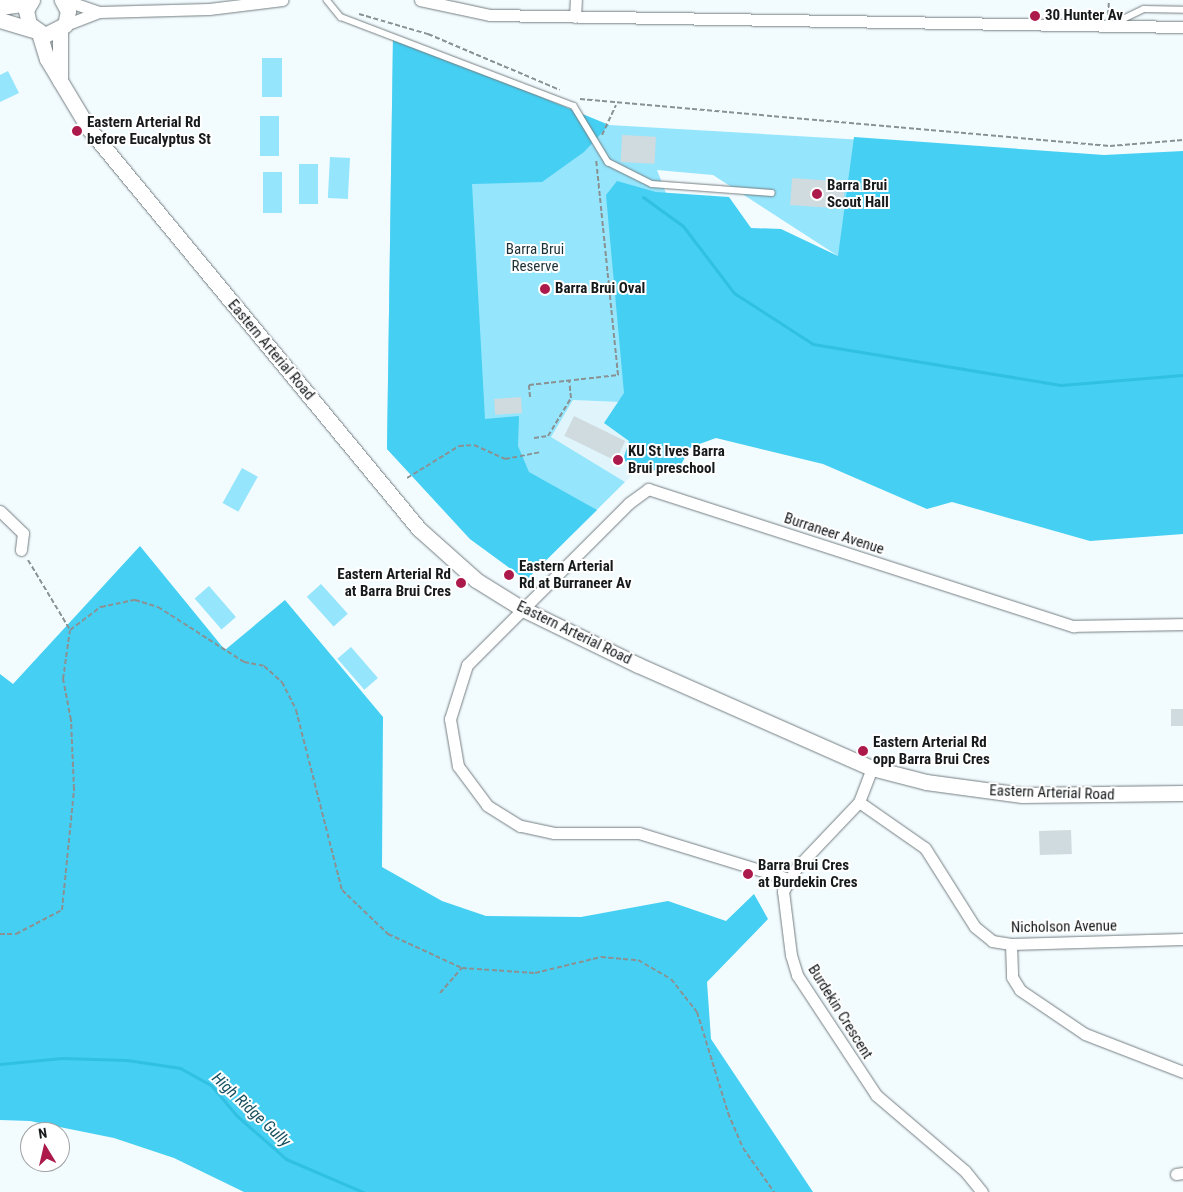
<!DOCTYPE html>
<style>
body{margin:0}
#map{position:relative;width:1183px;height:1192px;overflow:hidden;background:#f2fbfe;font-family:"Roboto Condensed",sans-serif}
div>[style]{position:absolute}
.built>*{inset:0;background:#e0f5fb}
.green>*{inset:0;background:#95e5fc;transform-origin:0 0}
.forest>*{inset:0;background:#45cff2}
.stream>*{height:3px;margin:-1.5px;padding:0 1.5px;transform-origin:1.5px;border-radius:1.5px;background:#2fc0e2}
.building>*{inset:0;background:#cfdbde;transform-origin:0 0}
.path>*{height:2px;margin-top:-1px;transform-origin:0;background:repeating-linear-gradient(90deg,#8a9193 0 5px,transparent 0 7.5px)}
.roads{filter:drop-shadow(0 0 1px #747e81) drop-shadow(0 0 1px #747e81)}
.lane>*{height:5.5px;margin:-2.75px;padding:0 2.75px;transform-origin:2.75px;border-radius:2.75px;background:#fff}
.street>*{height:11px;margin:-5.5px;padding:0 5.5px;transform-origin:5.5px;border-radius:5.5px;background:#fff}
.secondary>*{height:15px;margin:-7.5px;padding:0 7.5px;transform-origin:7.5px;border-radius:7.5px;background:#fff}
.dots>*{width:14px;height:14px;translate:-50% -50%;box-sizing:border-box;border:2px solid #fff;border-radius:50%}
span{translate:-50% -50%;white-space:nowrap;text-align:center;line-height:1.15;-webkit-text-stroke:4px #fff;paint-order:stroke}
.poi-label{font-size:15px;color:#161a1b;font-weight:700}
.left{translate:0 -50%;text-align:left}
.right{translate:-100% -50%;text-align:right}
.park-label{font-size:15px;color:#1c3239}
.street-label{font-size:15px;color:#161a1b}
.water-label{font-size:16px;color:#164f5e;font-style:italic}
.north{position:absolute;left:20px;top:1122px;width:50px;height:50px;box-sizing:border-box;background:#fff;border:1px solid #a2a3a4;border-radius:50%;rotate:351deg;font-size:14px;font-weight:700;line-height:20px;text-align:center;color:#161a1b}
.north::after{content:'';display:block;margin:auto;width:18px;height:22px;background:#ac1a4c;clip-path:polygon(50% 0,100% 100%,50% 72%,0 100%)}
</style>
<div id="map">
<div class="built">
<div style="clip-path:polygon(573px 400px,689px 405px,678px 430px,625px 482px,550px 437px)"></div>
</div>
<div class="green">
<div style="clip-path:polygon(393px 36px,609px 125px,984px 147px,838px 256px,713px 175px,657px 170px,697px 273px,689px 405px,573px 400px,551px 437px,625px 482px,526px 580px,470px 539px,387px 449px)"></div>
<div style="left:262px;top:58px;width:20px;height:39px"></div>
<div style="clip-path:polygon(8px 71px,19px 93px,0 102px,0 75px)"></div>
<div style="left:260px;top:116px;width:19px;height:40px"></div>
<div style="left:330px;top:157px;width:20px;height:41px;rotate:3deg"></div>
<div style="left:299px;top:164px;width:19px;height:40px"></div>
<div style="left:263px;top:172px;width:19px;height:41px"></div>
<div style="left:242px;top:468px;width:18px;height:40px;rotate:29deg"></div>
<div style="left:321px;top:584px;width:40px;height:19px;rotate:48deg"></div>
<div style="left:209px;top:586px;width:41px;height:19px;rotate:49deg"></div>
<div style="left:351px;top:647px;width:41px;height:18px;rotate:49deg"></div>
</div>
<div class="forest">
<div style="clip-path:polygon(393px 36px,609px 125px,584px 152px,542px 182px,472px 184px,485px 419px,519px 416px,518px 446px,529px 472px,597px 510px,526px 580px,470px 539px,387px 449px)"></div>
<div style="clip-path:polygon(854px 137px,1104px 155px,1183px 151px,1183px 534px,1090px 541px,952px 502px,927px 509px,823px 464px,716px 438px,691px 447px,679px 468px,647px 471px,623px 460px,629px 441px,604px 423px,624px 393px,606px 195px,617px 181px,656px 192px,729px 197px,751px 228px,781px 229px,838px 256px)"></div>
<div style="clip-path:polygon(140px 546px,225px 650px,285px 600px,383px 717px,382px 867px,442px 901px,486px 916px,581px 917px,668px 901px,726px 921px,754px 894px,768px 919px,707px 982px,711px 1039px,813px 1192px,244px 1192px,174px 1158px,114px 1138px,30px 1121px,0 1120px,0 674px,13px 684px)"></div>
</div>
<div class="stream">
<div style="left:643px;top:197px;width:49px;rotate:35.9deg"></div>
<div style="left:683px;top:226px;width:84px;rotate:52.7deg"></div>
<div style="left:734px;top:293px;width:94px;rotate:32.8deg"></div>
<div style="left:813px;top:344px;width:251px;rotate:9.4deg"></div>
<div style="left:1061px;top:385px;width:122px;rotate:-4.7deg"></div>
<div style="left:0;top:1064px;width:62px;rotate:-5.5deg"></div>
<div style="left:62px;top:1058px;width:65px;rotate:1.8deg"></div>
<div style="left:127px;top:1060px;width:54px;rotate:8.6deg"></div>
<div style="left:180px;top:1068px;width:35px;rotate:29deg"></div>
<div style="left:211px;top:1085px;width:39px;rotate:50deg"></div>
<div style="left:236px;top:1115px;width:67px;rotate:41.3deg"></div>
<div style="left:286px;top:1159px;width:84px;rotate:23.2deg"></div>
</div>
<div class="building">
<div style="left:622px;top:135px;width:34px;height:27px;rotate:3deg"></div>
<div style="left:792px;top:178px;width:53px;height:27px;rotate:4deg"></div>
<div style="left:521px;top:397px;width:16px;height:27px;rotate:86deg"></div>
<div style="left:574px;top:416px;width:57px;height:22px;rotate:26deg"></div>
<div style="left:1183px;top:709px;width:17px;height:12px;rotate:90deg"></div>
<div style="left:1071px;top:830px;width:24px;height:32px;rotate:88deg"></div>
</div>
<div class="path">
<div style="left:359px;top:14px;width:72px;rotate:16.2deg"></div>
<div style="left:428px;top:34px;width:143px;rotate:23deg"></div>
<div style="left:1108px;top:15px;width:15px;rotate:-86deg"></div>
<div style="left:580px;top:99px;width:532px;rotate:5.07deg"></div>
<div style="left:1110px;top:146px;width:73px;rotate:-4.7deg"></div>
<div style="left:602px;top:135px;width:33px;rotate:-65deg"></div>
<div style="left:530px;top:397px;width:12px;rotate:-95deg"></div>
<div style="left:529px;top:385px;width:90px;rotate:-6.4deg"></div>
<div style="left:618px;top:375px;width:216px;rotate:-95.8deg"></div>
<div style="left:534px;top:438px;width:14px;rotate:-8deg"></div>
<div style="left:548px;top:436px;width:44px;rotate:-58.8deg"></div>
<div style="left:571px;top:398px;width:18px;rotate:-96deg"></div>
<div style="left:407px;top:478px;width:61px;rotate:-31.6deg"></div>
<div style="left:459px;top:446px;width:15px;rotate:-4deg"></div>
<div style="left:474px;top:445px;width:34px;rotate:24deg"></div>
<div style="left:505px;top:459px;width:36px;rotate:-11deg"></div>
<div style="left:28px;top:560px;width:82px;rotate:59deg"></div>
<div style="left:0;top:934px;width:16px"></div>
<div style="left:16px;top:934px;width:52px;rotate:-27.6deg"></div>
<div style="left:62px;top:910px;width:122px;rotate:-84.3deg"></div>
<div style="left:74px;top:789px;width:69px;rotate:-92.5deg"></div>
<div style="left:71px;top:720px;width:42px;rotate:-101deg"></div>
<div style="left:63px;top:679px;width:49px;rotate:-81.9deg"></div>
<div style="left:70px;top:630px;width:39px;rotate:-37deg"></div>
<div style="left:101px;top:607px;width:35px;rotate:-12deg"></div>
<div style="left:135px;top:600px;width:24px;rotate:17deg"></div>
<div style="left:158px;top:607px;width:102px;rotate:32.6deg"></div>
<div style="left:244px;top:662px;width:20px;rotate:11deg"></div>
<div style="left:264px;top:666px;width:24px;rotate:42deg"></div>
<div style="left:282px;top:682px;width:31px;rotate:63deg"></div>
<div style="left:296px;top:710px;width:186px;rotate:75.7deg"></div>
<div style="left:342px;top:890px;width:64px;rotate:43.7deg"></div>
<div style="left:388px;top:934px;width:81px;rotate:24.7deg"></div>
<div style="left:462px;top:968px;width:73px;rotate:3.9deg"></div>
<div style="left:535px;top:973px;width:68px;rotate:-13.6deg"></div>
<div style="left:601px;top:957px;width:37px;rotate:5deg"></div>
<div style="left:638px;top:960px;width:38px;rotate:30deg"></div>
<div style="left:671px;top:979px;width:42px;rotate:51.8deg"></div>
<div style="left:697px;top:1012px;width:106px;rotate:72.9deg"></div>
<div style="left:728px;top:1113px;width:38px;rotate:67deg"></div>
<div style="left:743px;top:1148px;width:54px;rotate:54.8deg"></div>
<div style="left:440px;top:993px;width:33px;rotate:-49deg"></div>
</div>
<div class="roads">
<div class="lane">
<div style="left:327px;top:0;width:22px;rotate:51deg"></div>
<div style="left:341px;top:17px;width:249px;rotate:20.9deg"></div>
<div style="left:574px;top:106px;width:66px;rotate:58.7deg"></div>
<div style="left:608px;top:162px;width:49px;rotate:26.6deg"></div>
<div style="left:652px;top:184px;width:120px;rotate:4.3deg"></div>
<div style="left:1115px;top:23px;width:32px;rotate:-26deg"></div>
<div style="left:1144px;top:9px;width:39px;rotate:1deg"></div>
</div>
<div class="street">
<div style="left:64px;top:0;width:37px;rotate:19deg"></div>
<div style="left:420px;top:0;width:72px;rotate:12.1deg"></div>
<div style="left:490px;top:15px;width:693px;rotate:0.99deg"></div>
<div style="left:575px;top:17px;width:17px;rotate:-87deg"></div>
<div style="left:65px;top:25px;width:36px;rotate:-21deg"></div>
<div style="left:99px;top:12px;width:110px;rotate:-1.6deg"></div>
<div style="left:209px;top:9px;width:74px;rotate:-7deg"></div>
<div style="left:0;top:511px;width:32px;rotate:44deg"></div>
<div style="left:23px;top:533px;width:17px;rotate:97deg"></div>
<div style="left:872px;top:768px;width:36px;rotate:111deg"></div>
<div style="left:859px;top:802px;width:90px;rotate:133.6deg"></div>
<div style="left:797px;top:867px;width:28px;rotate:120deg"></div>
<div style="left:783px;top:891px;width:64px;rotate:82.9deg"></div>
<div style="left:791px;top:955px;width:21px;rotate:73deg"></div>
<div style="left:797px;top:975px;width:144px;rotate:56.6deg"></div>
<div style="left:876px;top:1095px;width:117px;rotate:40.5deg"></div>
<div style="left:965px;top:1171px;width:27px;rotate:51deg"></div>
<div style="left:859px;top:802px;width:80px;rotate:34.9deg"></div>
<div style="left:925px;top:848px;width:93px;rotate:57.7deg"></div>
<div style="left:975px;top:927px;width:22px;rotate:39deg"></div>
<div style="left:992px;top:941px;width:19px;rotate:9deg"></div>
<div style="left:1011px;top:944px;width:172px;rotate:-1.7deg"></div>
<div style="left:789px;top:879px;width:157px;rotate:-163deg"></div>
<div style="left:639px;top:833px;width:85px;rotate:180deg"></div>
<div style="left:554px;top:833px;width:35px;rotate:-168deg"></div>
<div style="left:520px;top:826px;width:39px;rotate:-148deg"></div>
<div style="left:487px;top:805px;width:49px;rotate:-126.6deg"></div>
<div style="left:458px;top:766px;width:48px;rotate:-99.7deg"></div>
<div style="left:450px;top:719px;width:57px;rotate:-72.5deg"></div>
<div style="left:467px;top:665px;width:229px;rotate:-45deg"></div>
<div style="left:629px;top:503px;width:24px;rotate:-36deg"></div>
<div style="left:648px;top:489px;width:447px;rotate:17.9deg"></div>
<div style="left:1073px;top:626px;width:110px;rotate:-1deg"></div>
<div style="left:1011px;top:944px;width:33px;rotate:88deg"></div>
<div style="left:1012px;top:977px;width:15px;rotate:58deg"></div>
<div style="left:1020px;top:990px;width:78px;rotate:34.1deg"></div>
<div style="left:1085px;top:1034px;width:105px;rotate:21.2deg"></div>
<div style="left:1176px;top:1174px;width:7px;rotate:-8deg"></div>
</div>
<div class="secondary">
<div style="left:32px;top:0;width:12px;rotate:121deg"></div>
<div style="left:26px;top:10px;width:14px;rotate:78deg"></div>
<div style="left:29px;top:24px;width:19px;rotate:35deg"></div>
<div style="left:45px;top:35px;width:22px;rotate:-27deg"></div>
<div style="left:65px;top:25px;width:14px;rotate:-78deg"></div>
<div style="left:68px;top:11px;width:13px;rotate:-119deg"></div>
<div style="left:0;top:7px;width:29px;rotate:-8deg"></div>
<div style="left:0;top:20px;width:34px;rotate:17deg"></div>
<div style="left:60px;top:30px;width:51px;rotate:90deg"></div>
<div style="left:39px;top:33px;width:27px;rotate:73deg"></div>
<div style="left:47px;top:59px;width:82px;rotate:59deg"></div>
<div style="left:89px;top:129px;width:519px;rotate:50.48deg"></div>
<div style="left:419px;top:529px;width:76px;rotate:41.8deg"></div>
<div style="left:476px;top:580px;width:53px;rotate:31.9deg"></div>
<div style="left:521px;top:608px;width:130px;rotate:26deg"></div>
<div style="left:638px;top:665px;width:256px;rotate:23.8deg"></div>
<div style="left:872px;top:768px;width:56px;rotate:14.5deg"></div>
<div style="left:926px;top:782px;width:97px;rotate:7.7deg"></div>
<div style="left:1022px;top:795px;width:161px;rotate:-0.7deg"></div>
</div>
</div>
<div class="dots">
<div style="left:1035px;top:16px;background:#ac1a4c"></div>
<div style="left:77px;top:131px;background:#ac1a4c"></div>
<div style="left:817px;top:194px;background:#ac1a4c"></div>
<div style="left:545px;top:289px;background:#ac1a4c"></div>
<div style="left:618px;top:460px;background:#ac1a4c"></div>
<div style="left:509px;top:575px;background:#ac1a4c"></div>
<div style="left:461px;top:583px;background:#ac1a4c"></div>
<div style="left:863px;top:751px;background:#ac1a4c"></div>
<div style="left:748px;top:874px;background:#ac1a4c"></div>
</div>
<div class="poi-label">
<span class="left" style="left:1045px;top:16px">30 Hunter Av</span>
<span class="left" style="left:87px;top:131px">Eastern Arterial Rd<br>before Eucalyptus St</span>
<span class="left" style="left:827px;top:194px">Barra Brui<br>Scout Hall</span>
<span class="left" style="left:555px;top:289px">Barra Brui Oval</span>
<span class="left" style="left:628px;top:460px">KU St Ives Barra<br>Brui preschool</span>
<span class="left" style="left:519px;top:575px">Eastern Arterial<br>Rd at Burraneer Av</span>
<span class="right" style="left:451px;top:583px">Eastern Arterial Rd<br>at Barra Brui Cres</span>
<span class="left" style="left:873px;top:751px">Eastern Arterial Rd<br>opp Barra Brui Cres</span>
<span class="left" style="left:758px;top:874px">Barra Brui Cres<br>at Burdekin Cres</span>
</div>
<div class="park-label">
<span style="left:535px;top:258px">Barra Brui<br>Reserve</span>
</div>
<div class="street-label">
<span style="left:271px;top:350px;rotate:50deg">Eastern Arterial Road</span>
<span style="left:834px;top:534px;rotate:18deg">Burraneer Avenue</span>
<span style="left:574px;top:633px;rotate:26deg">Eastern Arterial Road</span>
<span style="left:1052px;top:793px;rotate:2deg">Eastern Arterial Road</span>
<span style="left:1064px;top:927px;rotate:-1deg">Nicholson Avenue</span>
<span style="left:840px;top:1012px;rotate:58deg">Burdekin Crescent</span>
</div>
<div class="water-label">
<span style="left:251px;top:1110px;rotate:43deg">High Ridge Gully</span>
</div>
<div class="north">N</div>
</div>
